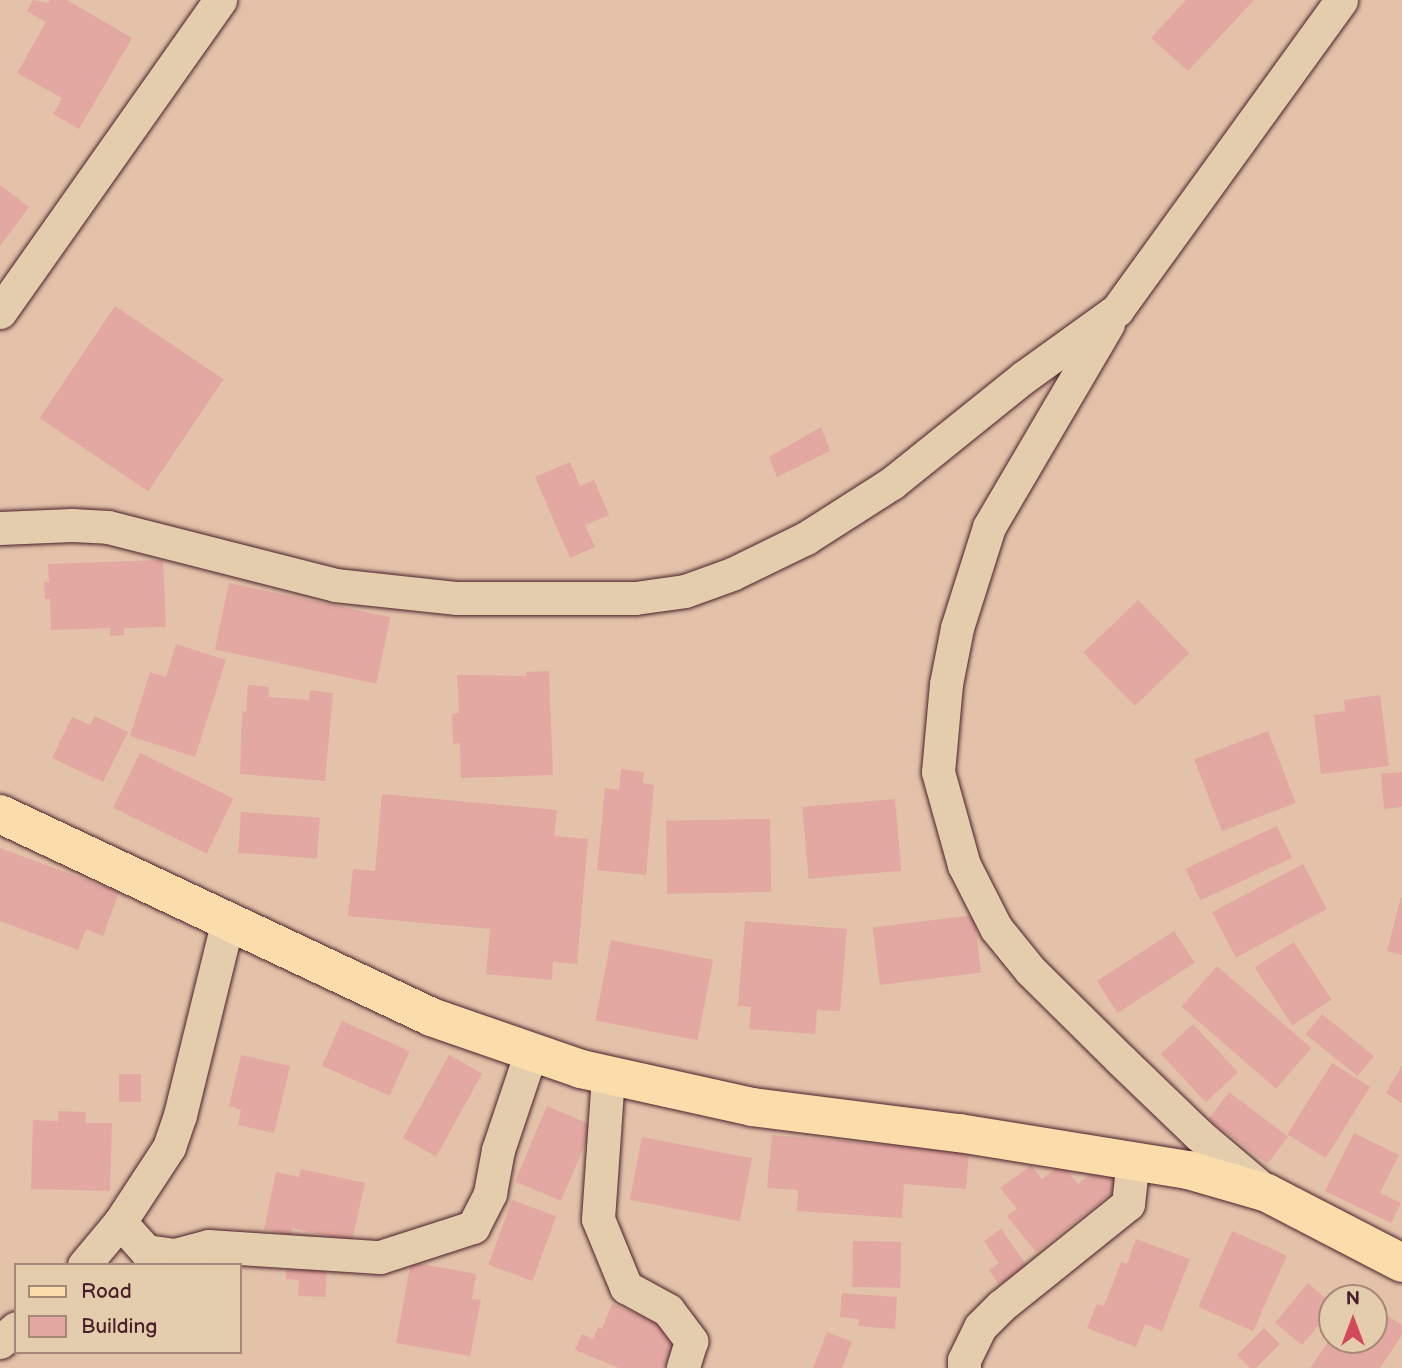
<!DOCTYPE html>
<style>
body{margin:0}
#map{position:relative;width:1402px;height:1368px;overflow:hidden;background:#e3c2a9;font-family:"Balsamiq Sans",sans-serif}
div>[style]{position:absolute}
.building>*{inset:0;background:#e3a8a1;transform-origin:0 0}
.roads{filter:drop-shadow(0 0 2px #4a1f2b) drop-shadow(0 0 2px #4a1f2b)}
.minor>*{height:33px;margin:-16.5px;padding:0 16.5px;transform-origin:16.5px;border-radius:16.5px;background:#e3cdac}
.major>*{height:38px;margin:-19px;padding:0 19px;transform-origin:19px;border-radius:19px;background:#faddab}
span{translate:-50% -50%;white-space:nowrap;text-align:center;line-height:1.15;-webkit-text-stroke:7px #e3cdac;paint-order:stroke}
.legend{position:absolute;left:14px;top:1263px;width:228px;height:91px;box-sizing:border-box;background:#e3cdac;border:2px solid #a68778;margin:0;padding:9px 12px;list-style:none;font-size:21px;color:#4a1f2b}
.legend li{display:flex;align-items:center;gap:14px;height:35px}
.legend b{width:35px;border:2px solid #a68778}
.north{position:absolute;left:1318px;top:1284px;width:70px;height:70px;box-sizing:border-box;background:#e3cdac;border:2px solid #a68778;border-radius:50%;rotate:0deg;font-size:19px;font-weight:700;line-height:28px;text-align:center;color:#4a1f2b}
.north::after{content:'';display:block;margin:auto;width:24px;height:32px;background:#d1495b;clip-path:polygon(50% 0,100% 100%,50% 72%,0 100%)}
</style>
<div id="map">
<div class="building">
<div style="clip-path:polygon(33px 0,48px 3px,50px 0,67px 0,132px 38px,79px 129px,53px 114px,62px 98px,17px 73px,46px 22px,27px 11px)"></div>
<div style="clip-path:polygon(1186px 0,1254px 0,1188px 71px,1151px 38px)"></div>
<div style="clip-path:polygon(0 185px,29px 207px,0 246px)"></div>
<div style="left:115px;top:306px;width:131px;height:135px;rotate:34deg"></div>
<div style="clip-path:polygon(821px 427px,830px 451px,777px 477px,769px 457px)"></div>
<div style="clip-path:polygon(570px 462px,580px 486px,594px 480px,609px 515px,585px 525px,595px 547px,570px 558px,535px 477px)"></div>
<div style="clip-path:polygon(163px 560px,166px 627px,124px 628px,124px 635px,110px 636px,110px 628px,51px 630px,50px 599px,45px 599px,44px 582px,49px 582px,48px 564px)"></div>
<div style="left:229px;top:583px;width:165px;height:68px;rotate:12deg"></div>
<div style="left:1138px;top:600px;width:74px;height:76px;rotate:46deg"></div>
<div style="clip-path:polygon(176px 644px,226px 660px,195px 757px,130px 736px,150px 672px,166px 677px)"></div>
<div style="clip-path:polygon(549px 671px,553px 775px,461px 778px,460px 743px,453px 744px,452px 714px,459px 713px,457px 675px,526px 676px,526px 672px)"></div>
<div style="clip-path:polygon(248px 685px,269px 687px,268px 697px,309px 700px,310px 690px,333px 693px,325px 781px,240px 774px,242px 711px,246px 712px)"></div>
<div style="clip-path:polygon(1380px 695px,1389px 766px,1321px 774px,1314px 715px,1345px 711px,1344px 700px)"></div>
<div style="clip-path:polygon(95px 716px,128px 732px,103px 782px,52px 758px,72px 717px,90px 725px)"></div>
<div style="left:1268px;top:731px;width:77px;height:79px;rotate:69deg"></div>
<div style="left:140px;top:753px;width:104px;height:61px;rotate:26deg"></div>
<div style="clip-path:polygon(621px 769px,644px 772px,643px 783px,654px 785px,646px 875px,597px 870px,605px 788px,619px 790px)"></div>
<div style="clip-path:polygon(1402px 772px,1402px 807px,1384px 809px,1381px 774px)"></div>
<div style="clip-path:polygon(382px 794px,557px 810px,554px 836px,588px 839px,577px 964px,553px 962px,552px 980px,486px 974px,490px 929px,348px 916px,353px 869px,375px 871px)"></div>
<div style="left:895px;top:799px;width:72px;height:93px;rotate:85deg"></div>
<div style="left:241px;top:812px;width:79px;height:41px;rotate:4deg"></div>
<div style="left:770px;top:819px;width:73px;height:104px;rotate:89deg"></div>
<div style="left:1277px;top:826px;width:35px;height:101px;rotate:65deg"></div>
<div style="clip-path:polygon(0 848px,119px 892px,103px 936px,86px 929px,78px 950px,0 921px)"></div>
<div style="left:1303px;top:864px;width:51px;height:103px;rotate:62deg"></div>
<div style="clip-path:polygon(1401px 897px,1402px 897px,1402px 955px,1387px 951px)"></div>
<div style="left:974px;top:915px;width:58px;height:102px;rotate:83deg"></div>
<div style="clip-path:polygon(745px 921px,847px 929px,840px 1011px,817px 1010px,815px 1034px,749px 1029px,751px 1007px,738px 1006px)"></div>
<div style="left:1174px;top:931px;width:38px;height:92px;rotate:57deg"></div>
<div style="left:611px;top:940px;width:104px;height:82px;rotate:11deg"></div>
<div style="left:1294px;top:942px;width:69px;height:47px;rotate:57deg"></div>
<div style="left:1217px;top:966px;width:125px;height:54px;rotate:41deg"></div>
<div style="left:1322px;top:1014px;width:67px;height:26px;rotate:39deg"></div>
<div style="left:342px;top:1021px;width:74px;height:49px;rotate:24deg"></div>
<div style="left:1193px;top:1024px;width:66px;height:44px;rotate:47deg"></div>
<div style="clip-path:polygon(241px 1055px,290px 1066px,274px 1133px,238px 1125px,241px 1110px,229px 1106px)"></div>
<div style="left:449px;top:1055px;width:38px;height:95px;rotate:29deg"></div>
<div style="left:1332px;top:1063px;width:45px;height:84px;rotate:32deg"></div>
<div style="clip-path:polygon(1402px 1065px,1402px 1103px,1386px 1093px)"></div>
<div style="left:119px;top:1074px;width:22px;height:28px"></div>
<div style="left:1229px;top:1092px;width:74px;height:34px;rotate:37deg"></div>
<div style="left:547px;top:1106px;width:50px;height:82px;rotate:23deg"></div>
<div style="clip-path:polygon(58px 1111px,86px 1112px,86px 1123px,112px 1123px,110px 1191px,31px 1189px,33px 1120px,58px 1121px)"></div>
<div style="clip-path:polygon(1354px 1133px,1399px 1155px,1380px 1193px,1401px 1203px,1391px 1223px,1325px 1191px)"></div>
<div style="clip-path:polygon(772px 1135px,969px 1151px,966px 1189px,904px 1184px,902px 1218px,797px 1211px,798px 1190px,767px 1188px)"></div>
<div style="left:642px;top:1137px;width:112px;height:64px;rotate:11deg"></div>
<div style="clip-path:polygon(1062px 1164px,1078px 1184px,1101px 1166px,1119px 1188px,1036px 1252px,1007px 1216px,1017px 1209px,1000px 1188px,1031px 1165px,1042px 1179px)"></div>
<div style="clip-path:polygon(301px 1169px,365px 1183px,352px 1241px,292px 1228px,291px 1235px,264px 1229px,276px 1172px,299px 1177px)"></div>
<div style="left:512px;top:1200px;width:47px;height:69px;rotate:20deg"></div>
<div style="clip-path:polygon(1001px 1229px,1027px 1266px,999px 1285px,989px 1270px,999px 1263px,984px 1241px)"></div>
<div style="left:1232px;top:1231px;width:60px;height:83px;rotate:24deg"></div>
<div style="clip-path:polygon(1136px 1239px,1190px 1259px,1162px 1331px,1145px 1324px,1136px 1347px,1087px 1328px,1097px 1304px,1104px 1306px,1121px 1262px,1127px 1264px)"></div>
<div style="left:853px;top:1241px;width:48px;height:46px;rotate:1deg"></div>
<div style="clip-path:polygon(287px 1254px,327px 1256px,326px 1297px,298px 1296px,299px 1280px,286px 1279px)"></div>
<div style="clip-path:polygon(411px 1262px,476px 1274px,472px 1299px,481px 1300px,470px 1356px,396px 1343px)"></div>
<div style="clip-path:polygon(1308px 1283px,1332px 1304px,1332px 1309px,1302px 1345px,1275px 1323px)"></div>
<div style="clip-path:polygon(842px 1293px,897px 1297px,895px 1329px,858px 1326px,859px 1319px,840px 1317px)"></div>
<div style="clip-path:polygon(612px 1304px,680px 1332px,665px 1368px,619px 1368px,575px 1350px,582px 1334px,593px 1339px,598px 1327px,602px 1329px)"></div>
<div style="clip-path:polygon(1374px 1307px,1402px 1325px,1402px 1335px,1380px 1368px,1310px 1368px,1332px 1336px,1332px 1340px,1374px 1340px)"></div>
<div style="clip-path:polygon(1264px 1328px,1280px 1344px,1256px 1368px,1250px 1368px,1237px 1355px)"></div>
<div style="clip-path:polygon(827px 1332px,852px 1342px,842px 1368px,813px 1368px)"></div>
</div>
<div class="roads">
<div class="minor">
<div style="left:0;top:312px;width:382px;rotate:-54.8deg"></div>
<div style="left:1108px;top:324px;width:235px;rotate:120.4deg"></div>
<div style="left:989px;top:527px;width:106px;rotate:107.6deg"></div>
<div style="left:957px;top:628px;width:57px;rotate:101.1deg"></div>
<div style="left:946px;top:684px;width:88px;rotate:95.2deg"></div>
<div style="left:938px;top:772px;width:97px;rotate:74.4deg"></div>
<div style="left:964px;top:865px;width:71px;rotate:63.1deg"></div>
<div style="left:996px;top:928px;width:54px;rotate:51deg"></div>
<div style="left:1030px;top:970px;width:128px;rotate:44.7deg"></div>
<div style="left:1121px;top:1060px;width:108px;rotate:43.9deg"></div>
<div style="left:1199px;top:1135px;width:87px;rotate:40.3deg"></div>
<div style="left:0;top:528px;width:72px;rotate:-2.4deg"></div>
<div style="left:72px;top:525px;width:36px;rotate:3deg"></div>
<div style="left:108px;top:527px;width:234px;rotate:14.3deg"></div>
<div style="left:335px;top:585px;width:123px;rotate:6.1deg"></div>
<div style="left:457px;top:598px;width:178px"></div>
<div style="left:635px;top:598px;width:50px;rotate:-8deg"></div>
<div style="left:685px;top:591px;width:50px;rotate:-19.9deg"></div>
<div style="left:732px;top:574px;width:82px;rotate:-25.9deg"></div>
<div style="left:806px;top:538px;width:102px;rotate:-32.6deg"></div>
<div style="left:892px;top:483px;width:169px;rotate:-38.8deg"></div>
<div style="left:1024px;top:377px;width:115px;rotate:-35.8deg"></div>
<div style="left:1117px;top:310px;width:382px;rotate:-54.1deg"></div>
<div style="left:608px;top:1076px;width:143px;rotate:94deg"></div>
<div style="left:598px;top:1219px;width:74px;rotate:67.6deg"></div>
<div style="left:626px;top:1287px;width:48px;rotate:28.7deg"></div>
<div style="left:668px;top:1310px;width:39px;rotate:53deg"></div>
<div style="left:691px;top:1341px;width:28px;rotate:107deg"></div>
<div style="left:120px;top:1222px;width:39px;rotate:48deg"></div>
<div style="left:146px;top:1251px;width:29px;rotate:8deg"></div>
<div style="left:175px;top:1255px;width:34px;rotate:-15deg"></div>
<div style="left:208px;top:1246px;width:172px;rotate:3.7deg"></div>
<div style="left:380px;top:1257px;width:98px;rotate:-17.9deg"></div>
<div style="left:473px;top:1227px;width:38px;rotate:-63deg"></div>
<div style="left:490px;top:1193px;width:44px;rotate:-79.5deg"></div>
<div style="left:498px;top:1150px;width:103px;rotate:-71.4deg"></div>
<div style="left:84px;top:1265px;width:56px;rotate:-50.1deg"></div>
<div style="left:120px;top:1222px;width:90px;rotate:-56.8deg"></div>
<div style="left:169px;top:1147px;width:34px;rotate:-71deg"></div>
<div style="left:180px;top:1115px;width:198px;rotate:-76.2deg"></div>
<div style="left:0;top:1342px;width:21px;rotate:-41deg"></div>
<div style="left:964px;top:1368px;width:8px;rotate:-90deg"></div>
<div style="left:964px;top:1360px;width:37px;rotate:-64deg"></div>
<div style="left:980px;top:1327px;width:30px;rotate:-45deg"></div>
<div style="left:1001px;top:1306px;width:163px;rotate:-38.8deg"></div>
<div style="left:1128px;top:1204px;width:45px;rotate:-83.7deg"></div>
</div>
<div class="major">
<div style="left:0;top:814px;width:476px;rotate:25.2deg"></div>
<div style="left:431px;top:1017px;width:159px;rotate:19.1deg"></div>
<div style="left:581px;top:1069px;width:175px;rotate:12.5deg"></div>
<div style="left:752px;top:1107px;width:209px;rotate:7.2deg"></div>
<div style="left:959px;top:1133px;width:232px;rotate:9.2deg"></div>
<div style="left:1188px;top:1170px;width:82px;rotate:16.2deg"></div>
<div style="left:1267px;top:1193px;width:152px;rotate:27.4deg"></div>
</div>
</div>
<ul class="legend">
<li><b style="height:9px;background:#faddab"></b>Road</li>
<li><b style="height:19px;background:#e3a8a1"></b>Building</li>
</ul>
<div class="north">N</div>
</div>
